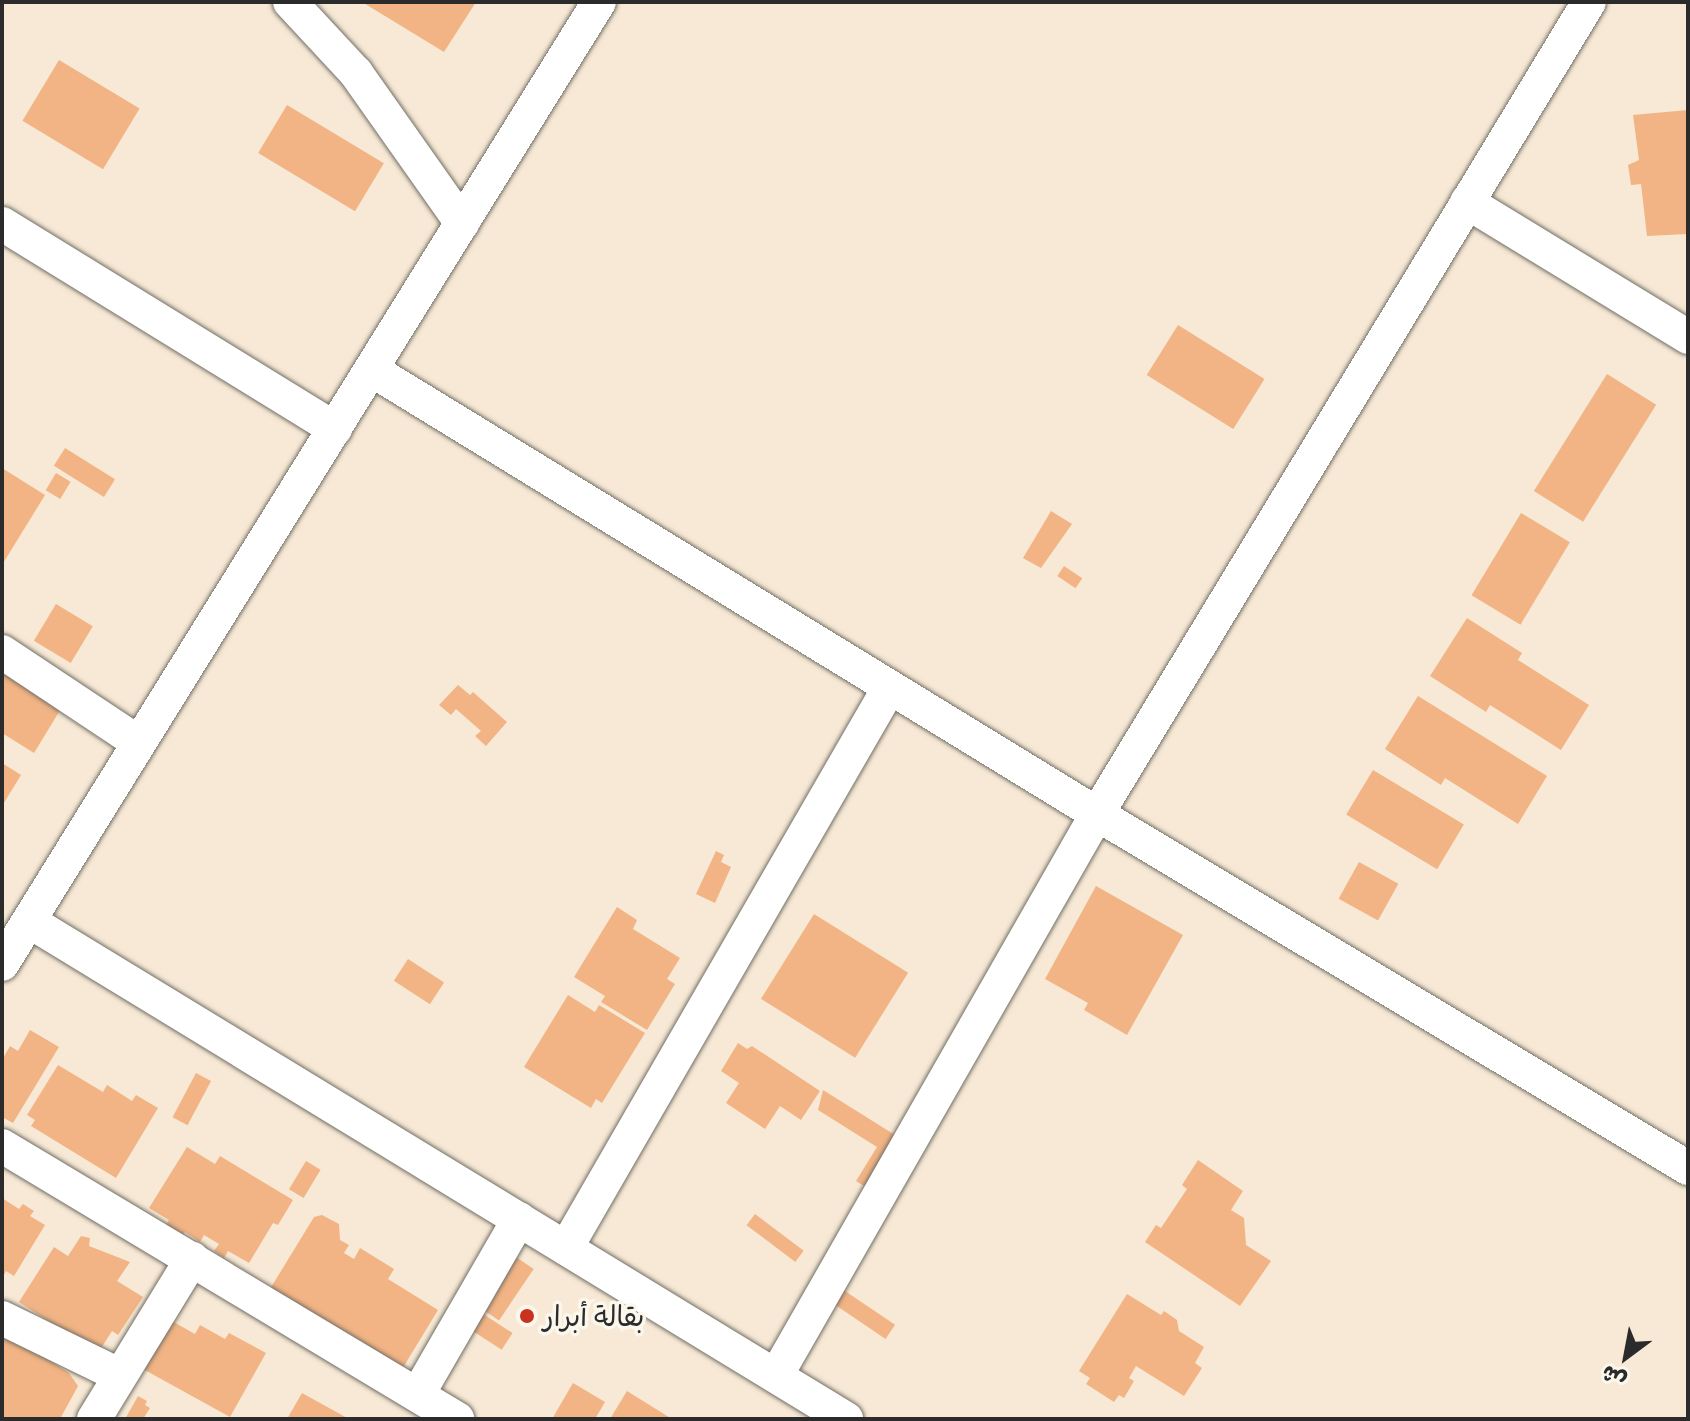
<!DOCTYPE html>
<meta charset="utf-8">
<style>
body{margin:0}
#map{position:relative;width:1690px;height:1421px;overflow:hidden;background:#f7e9d5;font-family:Delius,"Playpen Sans Arabic",sans-serif}
div>[style]{position:absolute}
.building>*{inset:0;background:#f2b484;transform-origin:0 0}
.roads{filter:drop-shadow(0 0 2px #726e66) drop-shadow(0 0 2px #726e66)}
.minor>*{height:34px;margin:-17px;padding:0 17px;transform-origin:17px;border-radius:17px;background:#fff}
.dots>*{width:22px;height:22px;translate:-50% -50%;box-sizing:border-box;border:4px solid #fbf7ec;border-radius:50%}
span{translate:-50% -50%;white-space:nowrap;text-align:center;line-height:1.15;-webkit-text-stroke:7px #fbf7ec;paint-order:stroke}
.poi-label{font-size:28px;color:#2b2b2b}
.left{translate:0 -50%;text-align:left}
.frame{position:absolute;inset:0;border:4px solid #2b2b2b;pointer-events:none}
.north{position:absolute;left:1586px;top:1317px;width:80px;height:80px;-webkit-text-stroke:6px #fbf7ec;paint-order:stroke;rotate:212deg;font-size:22px;font-weight:700;line-height:32px;text-align:center;color:#2b2b2b}
.north::after{content:'';display:block;margin:auto;width:28px;height:36px;background:#2b2b2b;clip-path:polygon(50% 0,100% 100%,50% 72%,0 100%)}
</style>
<div id="map">
<div class="building">
<div style="clip-path:polygon(362px 2px,476px 2px,444px 52px)"></div>
<div style="left:59px;top:60px;width:94px;height:71px;rotate:31deg"></div>
<div style="left:287px;top:105px;width:113px;height:56px;rotate:31deg"></div>
<div style="clip-path:polygon(1688px 110px,1688px 234px,1647px 236px,1641px 184px,1631px 185px,1628px 165px,1639px 160px,1633px 115px)"></div>
<div style="left:1178px;top:325px;width:102px;height:59px;rotate:32deg"></div>
<div style="left:1607px;top:374px;width:58px;height:138px;rotate:32deg"></div>
<div style="left:65px;top:448px;width:59px;height:21px;rotate:32deg"></div>
<div style="clip-path:polygon(2px 468px,45px 495px,2px 565px)"></div>
<div style="left:56px;top:473px;width:17px;height:20px;rotate:31deg"></div>
<div style="clip-path:polygon(1051px 511px,1072px 524px,1041px 568px,1023px 558px)"></div>
<div style="left:1521px;top:513px;width:57px;height:96px;rotate:31deg"></div>
<div style="left:1064px;top:566px;width:22px;height:12px;rotate:34deg"></div>
<div style="left:56px;top:604px;width:43px;height:43px;rotate:31deg"></div>
<div style="clip-path:polygon(1467px 618px,1522px 653px,1518px 660px,1589px 705px,1561px 750px,1490px 705px,1486px 712px,1430px 676px)"></div>
<div style="clip-path:polygon(2px 670px,62px 707px,34px 753px,2px 733px)"></div>
<div style="clip-path:polygon(458px 685px,470px 695px,473px 692px,507px 722px,486px 746px,475px 736px,481px 731px,456px 709px,451px 715px,439px 705px)"></div>
<div style="clip-path:polygon(1418px 696px,1547px 776px,1518px 824px,1445px 778px,1441px 785px,1385px 749px)"></div>
<div style="clip-path:polygon(2px 763px,21px 775px,2px 806px)"></div>
<div style="left:1373px;top:770px;width:106px;height:52px;rotate:31deg"></div>
<div style="clip-path:polygon(716px 851px,724px 855px,721px 862px,731px 867px,715px 903px,696px 894px)"></div>
<div style="left:1359px;top:862px;width:45px;height:42px;rotate:29deg"></div>
<div style="clip-path:polygon(1096px 886px,1183px 935px,1127px 1035px,1084px 1010px,1088px 1003px,1045px 979px)"></div>
<div style="clip-path:polygon(617px 907px,637px 920px,633px 929px,680px 958px,667px 979px,675px 984px,647px 1030px,601px 1002px,605px 996px,574px 977px)"></div>
<div style="left:814px;top:914px;width:111px;height:100px;rotate:32deg"></div>
<div style="left:408px;top:959px;width:43px;height:26px;rotate:33deg"></div>
<div style="clip-path:polygon(568px 995px,595px 1012px,599px 1005px,645px 1033px,602px 1103px,596px 1099px,591px 1108px,524px 1067px)"></div>
<div style="clip-path:polygon(30px 1030px,59px 1047px,13px 1123px,2px 1117px,2px 1060px,10px 1046px,18px 1051px)"></div>
<div style="clip-path:polygon(738px 1043px,747px 1049px,752px 1046px,820px 1091px,801px 1120px,780px 1106px,765px 1129px,726px 1103px,739px 1083px,721px 1071px)"></div>
<div style="clip-path:polygon(58px 1065px,103px 1092px,107px 1085px,132px 1101px,136px 1095px,158px 1108px,116px 1178px,31px 1126px,35px 1120px,27px 1115px)"></div>
<div style="left:196px;top:1073px;width:17px;height:50px;rotate:28deg"></div>
<div style="clip-path:polygon(823px 1090px,903px 1140px,872px 1191px,856px 1181px,877px 1147px,818px 1110px)"></div>
<div style="clip-path:polygon(187px 1147px,215px 1164px,220px 1156px,293px 1200px,278px 1225px,273px 1223px,249px 1263px,228px 1251px,224px 1258px,214px 1251px,219px 1244px,204px 1235px,200px 1242px,185px 1232px,182px 1236px,166px 1225px,169px 1220px,149px 1208px)"></div>
<div style="clip-path:polygon(1198px 1160px,1243px 1191px,1231px 1210px,1244px 1218px,1246px 1245px,1271px 1261px,1240px 1306px,1145px 1242px,1156px 1225px,1161px 1228px,1187px 1189px,1182px 1185px)"></div>
<div style="left:306px;top:1161px;width:17px;height:33px;rotate:31deg"></div>
<div style="clip-path:polygon(2px 1198px,19px 1209px,23px 1204px,34px 1211px,30px 1216px,45px 1225px,14px 1276px,6px 1271px,2px 1278px)"></div>
<div style="left:755px;top:1214px;width:61px;height:14px;rotate:37deg"></div>
<div style="clip-path:polygon(322px 1215px,339px 1224px,340px 1240px,349px 1245px,344px 1253px,354px 1259px,360px 1248px,394px 1269px,388px 1279px,438px 1310px,401px 1371px,270px 1289px,314px 1217px)"></div>
<div style="clip-path:polygon(81px 1236px,90px 1238px,89px 1246px,130px 1262px,117px 1281px,143px 1297px,118px 1335px,112px 1331px,98px 1353px,19px 1302px,54px 1247px,68px 1256px)"></div>
<div style="left:513px;top:1255px;width:25px;height:62px;rotate:34deg"></div>
<div style="left:842px;top:1289px;width:64px;height:17px;rotate:34deg"></div>
<div style="clip-path:polygon(1127px 1294px,1161px 1315px,1164px 1311px,1177px 1320px,1179px 1331px,1204px 1347px,1195px 1363px,1202px 1368px,1184px 1396px,1136px 1366px,1129px 1378px,1134px 1381px,1124px 1398px,1119px 1395px,1114px 1402px,1086px 1384px,1090px 1378px,1079px 1371px)"></div>
<div style="left:474px;top:1308px;width:46px;height:20px;rotate:33deg"></div>
<div style="clip-path:polygon(170px 1320px,195px 1334px,200px 1325px,225px 1339px,229px 1333px,266px 1353px,230px 1417px,143px 1369px)"></div>
<div style="clip-path:polygon(2px 1330px,69px 1373px,78px 1386px,60px 1419px,2px 1419px)"></div>
<div style="clip-path:polygon(573px 1383px,605px 1402px,595px 1419px,552px 1419px)"></div>
<div style="clip-path:polygon(627px 1391px,672px 1419px,610px 1419px)"></div>
<div style="clip-path:polygon(302px 1393px,349px 1419px,287px 1419px)"></div>
<div style="clip-path:polygon(138px 1396px,147px 1401px,145px 1405px,150px 1408px,143px 1419px,125px 1419px)"></div>
</div>
<div class="roads">
<div class="minor">
<div style="left:290px;top:2px;width:97px;rotate:47.1deg"></div>
<div style="left:356px;top:73px;width:184px;rotate:54.8deg"></div>
<div style="left:1467px;top:202px;width:259px;rotate:31.4deg"></div>
<div style="left:2px;top:224px;width:391px;rotate:31.6deg"></div>
<div style="left:372px;top:370px;width:850px;rotate:31.48deg"></div>
<div style="left:1097px;top:814px;width:689px;rotate:30.92deg"></div>
<div style="left:2px;top:652px;width:164px;rotate:33.6deg"></div>
<div style="left:29px;top:921px;width:957px;rotate:31.36deg"></div>
<div style="left:2px;top:964px;width:1132px;rotate:-58.18deg"></div>
<div style="left:2px;top:1146px;width:531px;rotate:30.96deg"></div>
<div style="left:566px;top:1248px;width:646px;rotate:-60.02deg"></div>
<div style="left:2px;top:1318px;width:130px;rotate:26deg"></div>
<div style="left:777px;top:1374px;width:645px;rotate:-60.26deg"></div>
<div style="left:1097px;top:814px;width:949px;rotate:-58.79deg"></div>
<div style="left:418px;top:1394px;width:202px;rotate:-60deg"></div>
<div style="left:94px;top:1419px;width:188px;rotate:-58.5deg"></div>
</div>
</div>
<div class="dots">
<div style="left:527px;top:1316px;background:#c8321e"></div>
</div>
<div class="poi-label">
<span class="left" style="left:543px;top:1316px">بقالة أبرار</span>
</div>
<div class="frame"></div>
<div class="north">ش</div>
</div>
